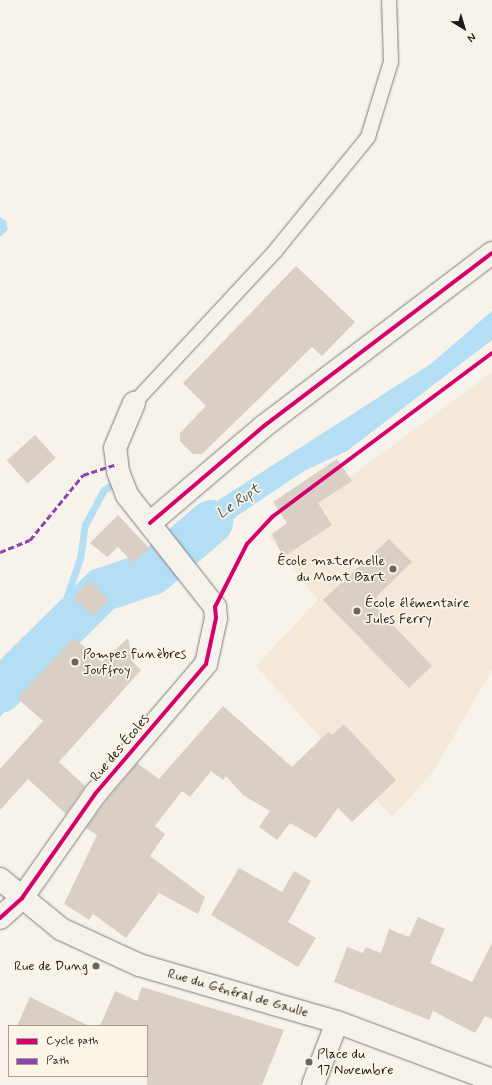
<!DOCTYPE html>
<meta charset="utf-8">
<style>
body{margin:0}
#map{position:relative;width:492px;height:1085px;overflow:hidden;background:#f7f3ea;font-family:Mynerve,sans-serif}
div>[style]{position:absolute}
.built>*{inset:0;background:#f4e8d8}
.water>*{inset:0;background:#b3def3}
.stream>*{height:7px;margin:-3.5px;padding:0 3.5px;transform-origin:3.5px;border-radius:3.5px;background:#b3def3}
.river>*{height:44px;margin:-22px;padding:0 22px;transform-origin:22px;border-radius:22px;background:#b3def3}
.building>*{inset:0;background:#d9cfc4;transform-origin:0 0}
.roads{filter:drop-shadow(0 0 1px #7f7d79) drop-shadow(0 0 1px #7f7d79)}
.lane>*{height:14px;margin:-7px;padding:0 7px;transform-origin:7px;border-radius:7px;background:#f5f2ec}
.street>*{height:22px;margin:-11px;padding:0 11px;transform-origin:11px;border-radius:11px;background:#f5f2ec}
.secondary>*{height:22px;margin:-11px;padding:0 11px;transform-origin:11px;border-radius:11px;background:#f5f2ec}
.quiet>*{height:3px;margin-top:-1.5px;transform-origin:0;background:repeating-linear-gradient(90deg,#8e44ad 0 6px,transparent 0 9px)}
.cycleway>*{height:4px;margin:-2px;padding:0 2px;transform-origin:2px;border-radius:2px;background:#d6006c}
.dots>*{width:11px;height:11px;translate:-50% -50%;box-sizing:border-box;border:2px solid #fcf5e5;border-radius:50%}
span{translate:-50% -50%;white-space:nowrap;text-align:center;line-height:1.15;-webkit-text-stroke:3.5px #fcf5e5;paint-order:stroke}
.poi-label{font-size:14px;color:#1c1c1c}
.right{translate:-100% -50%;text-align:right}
.left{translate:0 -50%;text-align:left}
.street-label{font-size:14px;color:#1c1c1c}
.water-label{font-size:15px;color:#41545e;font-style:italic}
.legend{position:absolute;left:8px;top:1025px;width:140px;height:52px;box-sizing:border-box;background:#fcf5e5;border:1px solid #a29e95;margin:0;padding:5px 7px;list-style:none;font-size:12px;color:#1c1c1c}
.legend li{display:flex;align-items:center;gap:8px;height:20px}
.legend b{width:20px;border:1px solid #a29e95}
.north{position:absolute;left:444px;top:8px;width:40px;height:40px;-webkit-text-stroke:3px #fcf5e5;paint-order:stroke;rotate:142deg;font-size:11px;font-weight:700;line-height:16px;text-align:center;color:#1c1c1c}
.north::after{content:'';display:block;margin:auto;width:14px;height:18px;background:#1c1c1c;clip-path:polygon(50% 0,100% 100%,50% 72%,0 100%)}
</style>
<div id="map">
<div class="built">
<div style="clip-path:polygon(492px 372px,492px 670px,433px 772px,392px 817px,256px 666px,318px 600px,269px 537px)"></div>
</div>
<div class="water">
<div style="clip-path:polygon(0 217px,6px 221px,8px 230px,0 237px)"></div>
<div style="clip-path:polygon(492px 311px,492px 340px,347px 451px,304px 471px,237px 516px,188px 558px,177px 544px,179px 537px,220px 499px,432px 363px)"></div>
<div style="clip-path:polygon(74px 598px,93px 615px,60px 641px,0 717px,0 678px)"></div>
</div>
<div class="stream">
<div style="left:66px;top:616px;width:20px;rotate:-87deg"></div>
<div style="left:67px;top:596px;width:39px;rotate:-71deg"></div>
<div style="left:80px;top:559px;width:34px;rotate:-82deg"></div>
<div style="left:85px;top:525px;width:40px;rotate:-62deg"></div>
<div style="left:104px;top:490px;width:11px;rotate:-34deg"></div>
</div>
<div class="river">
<div style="left:0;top:691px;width:144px;rotate:-44.7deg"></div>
<div style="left:102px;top:590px;width:53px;rotate:-18.8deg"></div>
<div style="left:152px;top:573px;width:78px;rotate:-40.8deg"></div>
</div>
<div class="building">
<div style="clip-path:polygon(296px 266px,355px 322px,322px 356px,312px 347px,202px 454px,193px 454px,180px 441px,180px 433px,206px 406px,183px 383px)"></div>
<div style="left:35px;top:435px;width:31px;height:38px;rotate:48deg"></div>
<div style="clip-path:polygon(337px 459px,352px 481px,318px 503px,332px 525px,283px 557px,272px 534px,287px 523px,273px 502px)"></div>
<div style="clip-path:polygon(118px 515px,149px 548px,133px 563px,118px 547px,107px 557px,90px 543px)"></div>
<div style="clip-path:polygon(389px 539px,412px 562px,376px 597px,381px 602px,376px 607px,432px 666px,409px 688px,323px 600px)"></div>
<div style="left:89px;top:581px;width:27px;height:23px;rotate:42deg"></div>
<div style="clip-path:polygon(74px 638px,102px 662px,128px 638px,133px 662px,141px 670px,59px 762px,85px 786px,66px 814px,28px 779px,0 810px,0 769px,43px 721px,17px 698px)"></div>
<div style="clip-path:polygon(223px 706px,292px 767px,328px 732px,332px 735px,344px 724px,396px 780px,352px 822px,338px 808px,316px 838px,290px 823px,277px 840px,259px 827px,270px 811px,243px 795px,226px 776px,223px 780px,211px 771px,190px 797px,182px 791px,155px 826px,165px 834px,150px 856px,205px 897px,198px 914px,159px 893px,126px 938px,93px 914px,89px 920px,64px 904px,97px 835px,86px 828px,105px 802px,137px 763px,159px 779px)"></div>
<div style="clip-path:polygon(239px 868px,282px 892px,294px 871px,311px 881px,288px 922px,316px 938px,298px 967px,211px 915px)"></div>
<div style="clip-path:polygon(418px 917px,445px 929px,430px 963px,472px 982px,492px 943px,492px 1019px,485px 1016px,475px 1033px,433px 1011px,429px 1020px,334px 982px,347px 947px,363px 953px,366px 947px,381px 953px,389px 929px,409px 937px)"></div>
<div style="clip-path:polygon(142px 987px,284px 1030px,262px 1085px,147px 1085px,147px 1026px,100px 1026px,115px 991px,137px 1001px)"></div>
<div style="clip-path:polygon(30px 997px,89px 1026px,17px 1026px)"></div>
</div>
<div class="roads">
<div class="lane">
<div style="left:134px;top:403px;width:209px;rotate:-47.1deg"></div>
<div style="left:276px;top:250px;width:146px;rotate:-50.8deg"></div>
<div style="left:368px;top:137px;width:78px;rotate:-73deg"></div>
<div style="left:391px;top:62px;width:62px;rotate:-91.8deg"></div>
</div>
<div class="street">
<div style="left:150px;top:523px;width:150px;rotate:-40.4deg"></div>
<div style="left:264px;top:426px;width:286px;rotate:-37.2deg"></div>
<div style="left:0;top:918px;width:30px;rotate:-42deg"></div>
<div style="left:22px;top:898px;width:127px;rotate:-54.9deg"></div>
<div style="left:95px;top:794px;width:171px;rotate:-49.5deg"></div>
<div style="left:206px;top:664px;width:47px;rotate:-77.7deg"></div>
<div style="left:216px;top:618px;width:11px;rotate:-95deg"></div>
<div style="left:215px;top:607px;width:142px;rotate:-128.2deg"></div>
<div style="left:127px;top:495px;width:26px;rotate:-111deg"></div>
<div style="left:118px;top:471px;width:23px;rotate:-97deg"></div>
<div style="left:115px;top:448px;width:49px;rotate:-67.1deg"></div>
<div style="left:313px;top:1085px;width:67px;rotate:-69.1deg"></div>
</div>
<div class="secondary">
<div style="left:0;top:879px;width:79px;rotate:39.3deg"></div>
<div style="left:61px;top:929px;width:86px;rotate:24.8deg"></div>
<div style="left:139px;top:965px;width:206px;rotate:16.1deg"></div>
<div style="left:337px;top:1022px;width:165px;rotate:20.5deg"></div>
</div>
</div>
<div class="quiet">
<div style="left:0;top:552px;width:32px;rotate:-22deg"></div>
<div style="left:30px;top:540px;width:84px;rotate:-50.8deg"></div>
<div style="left:83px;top:475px;width:36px;rotate:-18deg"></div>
</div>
<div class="cycleway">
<div style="left:150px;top:523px;width:150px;rotate:-40.4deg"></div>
<div style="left:264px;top:426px;width:286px;rotate:-37.2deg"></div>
<div style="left:0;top:918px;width:30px;rotate:-42deg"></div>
<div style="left:22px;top:898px;width:127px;rotate:-54.9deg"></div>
<div style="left:95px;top:794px;width:171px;rotate:-49.5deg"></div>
<div style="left:206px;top:664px;width:47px;rotate:-77.7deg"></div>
<div style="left:216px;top:618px;width:11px;rotate:-95deg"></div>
<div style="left:215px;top:607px;width:71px;rotate:-63.1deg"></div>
<div style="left:247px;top:544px;width:37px;rotate:-47deg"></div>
<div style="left:272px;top:517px;width:274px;rotate:-36.7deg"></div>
</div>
<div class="dots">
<div style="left:393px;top:569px;background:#696764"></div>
<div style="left:357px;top:611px;background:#696764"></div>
<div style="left:75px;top:662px;background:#696764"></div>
<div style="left:96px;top:966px;background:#696764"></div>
<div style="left:309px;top:1062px;background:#696764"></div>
</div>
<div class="poi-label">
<span class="right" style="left:385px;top:569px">École maternelle<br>du Mont Bart</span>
<span class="left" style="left:365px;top:611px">École élémentaire<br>Jules Ferry</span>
<span class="left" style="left:83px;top:662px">Pompes funèbres<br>Jouffroy</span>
<span class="right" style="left:88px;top:966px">Rue de Dung</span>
<span class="left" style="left:317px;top:1062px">Place du<br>17 Novembre</span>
</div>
<div class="street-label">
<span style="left:120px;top:748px;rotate:-50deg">Rue des Écoles</span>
<span style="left:238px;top:993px;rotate:16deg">Rue du Général de Gaulle</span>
</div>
<div class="water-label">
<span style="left:239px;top:502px;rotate:-35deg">Le Rupt</span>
</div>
<ul class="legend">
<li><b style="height:5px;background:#d6006c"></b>Cycle path</li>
<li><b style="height:5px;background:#8e44ad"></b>Path</li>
</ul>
<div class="north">N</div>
</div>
